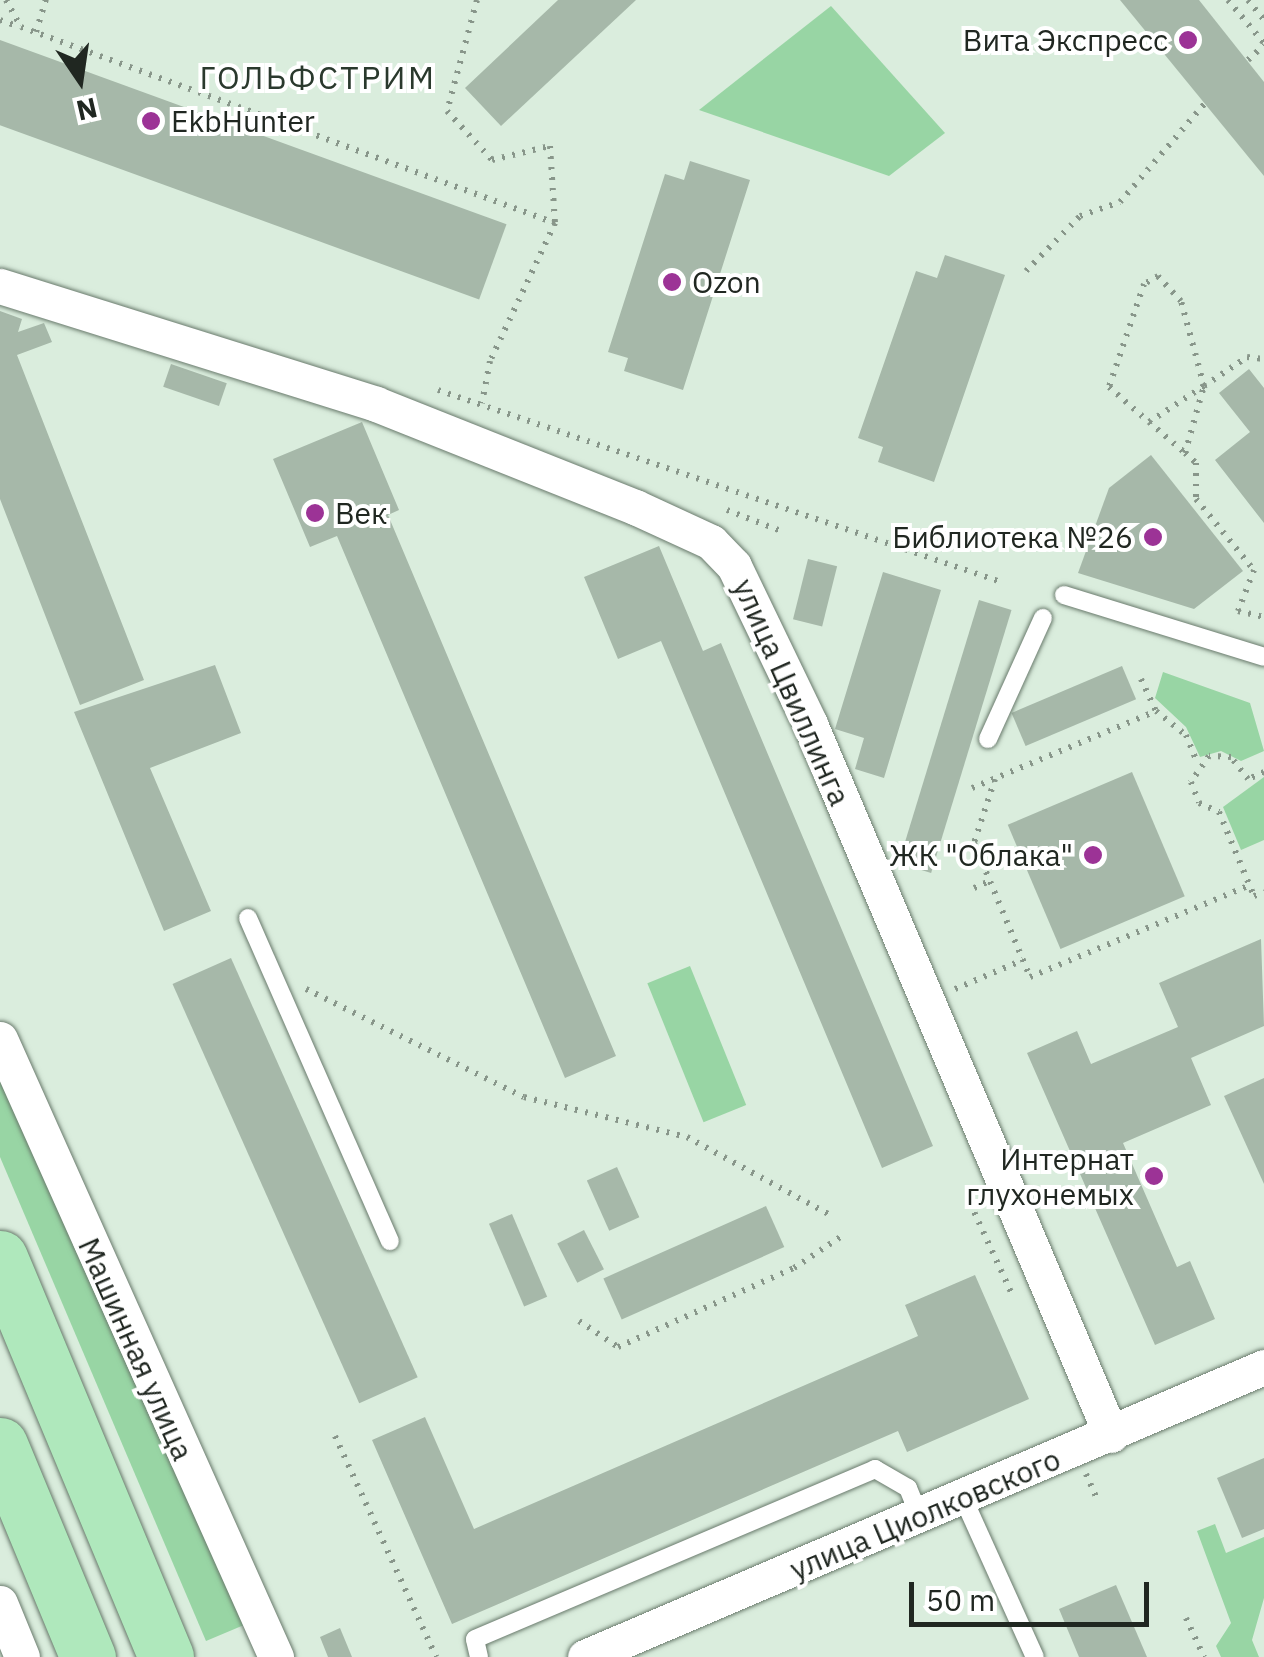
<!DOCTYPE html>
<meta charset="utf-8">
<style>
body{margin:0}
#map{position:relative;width:1264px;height:1657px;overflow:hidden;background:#daeddd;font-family:"IBM Plex Sans",sans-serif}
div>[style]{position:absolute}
.green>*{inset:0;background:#98d5a4;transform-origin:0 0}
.building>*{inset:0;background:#a6b8a9;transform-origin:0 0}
.path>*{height:6px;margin-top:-3px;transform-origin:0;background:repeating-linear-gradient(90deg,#88968a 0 2.5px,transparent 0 10.5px)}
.roads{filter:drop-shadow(0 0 2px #697a6c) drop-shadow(0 0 2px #697a6c)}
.lane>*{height:18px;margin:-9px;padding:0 9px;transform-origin:9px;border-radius:9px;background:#fff}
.street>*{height:35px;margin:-17.5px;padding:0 17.5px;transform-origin:17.5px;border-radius:17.5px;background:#fff}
.primary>*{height:55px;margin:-27.5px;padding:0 27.5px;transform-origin:27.5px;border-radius:27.5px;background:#afe8bc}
.dots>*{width:28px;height:28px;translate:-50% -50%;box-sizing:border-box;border:5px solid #fff;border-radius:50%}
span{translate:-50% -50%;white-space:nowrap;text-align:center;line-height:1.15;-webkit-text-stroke:8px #fff;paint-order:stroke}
.poi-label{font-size:30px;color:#202721}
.right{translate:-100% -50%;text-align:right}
.left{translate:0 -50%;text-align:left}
.street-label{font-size:30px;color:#202721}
.neighbourhood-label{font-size:32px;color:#2a392d;letter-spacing:2.5px}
.north{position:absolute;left:30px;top:30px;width:100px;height:100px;-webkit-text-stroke:8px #fff;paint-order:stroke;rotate:167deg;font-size:28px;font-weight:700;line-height:40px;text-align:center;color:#202721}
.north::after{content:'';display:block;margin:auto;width:35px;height:45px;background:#202721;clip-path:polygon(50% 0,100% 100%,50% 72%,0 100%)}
.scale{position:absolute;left:909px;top:1582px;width:240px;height:45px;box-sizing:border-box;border:5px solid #202721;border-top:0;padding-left:12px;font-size:30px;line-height:35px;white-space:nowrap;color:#202721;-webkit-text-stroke:8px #fff;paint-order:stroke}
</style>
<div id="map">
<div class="green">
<div style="clip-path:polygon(831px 6px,945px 133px,889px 176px,699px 110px)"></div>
<div style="clip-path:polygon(1163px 672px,1250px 703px,1264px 751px,1241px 761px,1221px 751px,1200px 757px,1186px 727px,1155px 698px)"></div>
<div style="clip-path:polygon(1264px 777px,1264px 840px,1241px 850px,1223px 807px)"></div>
<div style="left:690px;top:966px;width:150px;height:46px;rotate:68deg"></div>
<div style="clip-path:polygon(0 1058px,244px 1625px,206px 1641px,0 1157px)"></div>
<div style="clip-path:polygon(1215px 1524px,1226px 1553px,1264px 1537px,1264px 1598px,1252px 1640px,1259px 1657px,1221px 1657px,1216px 1646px,1231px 1623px,1197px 1531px)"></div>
</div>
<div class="building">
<div style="clip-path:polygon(558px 0,636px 0,501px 126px,465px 88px)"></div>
<div style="clip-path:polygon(1120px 0,1199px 0,1264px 82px,1264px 176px)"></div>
<div style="left:0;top:40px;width:539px;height:80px;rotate:20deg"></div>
<div style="clip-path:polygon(690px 161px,750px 180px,683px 390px,624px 371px,628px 358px,608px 352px,665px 174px,684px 180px)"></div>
<div style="clip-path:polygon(945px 255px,1005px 275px,934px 482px,878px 462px,883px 447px,858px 438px,916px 271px,937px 278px)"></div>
<div style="clip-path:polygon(0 311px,22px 319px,18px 332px,44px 323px,52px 342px,17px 355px,144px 680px,80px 705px,0 499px)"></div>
<div style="left:171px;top:364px;width:59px;height:24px;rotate:19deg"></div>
<div style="clip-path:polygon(1249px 369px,1264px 388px,1264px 523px,1215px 460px,1250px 432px,1219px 393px)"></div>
<div style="clip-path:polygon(362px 422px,399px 510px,388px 515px,616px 1056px,565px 1078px,337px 536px,310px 547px,273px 459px)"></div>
<div style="clip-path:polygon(1151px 455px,1243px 571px,1194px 609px,1078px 573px,1109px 488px)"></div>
<div style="clip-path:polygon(659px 546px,703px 651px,721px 643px,933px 1146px,882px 1168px,661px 641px,618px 659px,584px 577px)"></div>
<div style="left:808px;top:559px;width:30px;height:62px;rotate:14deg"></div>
<div style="clip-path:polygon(883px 572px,941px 590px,884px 778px,855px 769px,864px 738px,835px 729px)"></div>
<div style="left:979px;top:600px;width:34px;height:275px;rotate:17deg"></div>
<div style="clip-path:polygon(215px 665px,241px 733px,150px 768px,211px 911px,164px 931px,74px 712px)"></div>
<div style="left:1122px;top:666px;width:36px;height:120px;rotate:67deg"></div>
<div style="left:1132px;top:772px;width:135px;height:135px;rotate:67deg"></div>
<div style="clip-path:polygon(1261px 939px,1264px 1026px,1191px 1058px,1211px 1105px,1123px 1143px,1177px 1267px,1190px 1261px,1215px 1319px,1155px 1345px,1027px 1053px,1077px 1031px,1091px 1064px,1178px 1027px,1159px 983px)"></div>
<div style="left:231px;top:958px;width:459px;height:64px;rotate:66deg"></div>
<div style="clip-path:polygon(1264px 1078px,1264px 1184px,1224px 1096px)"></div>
<div style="left:617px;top:1167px;width:55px;height:33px;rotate:66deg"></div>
<div style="left:766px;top:1206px;width:45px;height:178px;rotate:66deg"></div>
<div style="left:512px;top:1214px;width:90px;height:25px;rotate:67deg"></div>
<div style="left:584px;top:1230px;width:44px;height:30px;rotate:63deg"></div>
<div style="clip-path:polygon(975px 1275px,1029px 1399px,907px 1452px,898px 1431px,452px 1624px,372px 1440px,425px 1417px,474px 1529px,918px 1336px,905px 1305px)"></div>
<div style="clip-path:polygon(1264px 1458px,1264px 1529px,1242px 1538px,1217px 1478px)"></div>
<div style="clip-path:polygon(1116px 1585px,1147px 1657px,1079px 1657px,1059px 1609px)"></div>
<div style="clip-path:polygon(340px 1628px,352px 1657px,328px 1657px,320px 1637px)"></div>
</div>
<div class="path">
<div style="left:6px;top:0;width:31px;rotate:61deg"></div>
<div style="left:21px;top:27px;width:569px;rotate:20.16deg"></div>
<div style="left:477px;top:0;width:115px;rotate:105.1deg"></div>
<div style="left:447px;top:111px;width:67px;rotate:47.4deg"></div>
<div style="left:492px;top:160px;width:60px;rotate:-13.6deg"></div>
<div style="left:550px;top:146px;width:77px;rotate:86.3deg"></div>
<div style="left:555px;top:223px;width:153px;rotate:115.2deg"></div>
<div style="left:490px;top:361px;width:43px;rotate:100.8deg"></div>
<div style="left:1228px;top:0;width:56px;rotate:50.1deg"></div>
<div style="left:1248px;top:0;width:26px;rotate:51deg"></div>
<div style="left:0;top:20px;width:21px;rotate:19deg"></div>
<div style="left:36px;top:32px;width:34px;rotate:-73deg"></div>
<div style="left:1248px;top:60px;width:22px;rotate:-43deg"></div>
<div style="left:1026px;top:271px;width:77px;rotate:-45.5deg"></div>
<div style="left:1080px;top:216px;width:42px;rotate:-19.3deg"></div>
<div style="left:1120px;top:202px;width:132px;rotate:-49.3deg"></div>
<div style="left:438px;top:390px;width:598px;rotate:18.83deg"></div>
<div style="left:1149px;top:422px;width:66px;rotate:-33.2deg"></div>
<div style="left:1204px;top:386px;width:88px;rotate:-105.1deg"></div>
<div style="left:1181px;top:301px;width:34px;rotate:-133deg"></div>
<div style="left:1158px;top:276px;width:16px;rotate:150deg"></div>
<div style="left:1144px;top:284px;width:109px;rotate:108.8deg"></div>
<div style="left:1109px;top:387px;width:53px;rotate:41.2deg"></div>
<div style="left:1149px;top:422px;width:48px;rotate:40.7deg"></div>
<div style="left:1185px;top:453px;width:15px;rotate:42deg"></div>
<div style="left:1196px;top:463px;width:36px;rotate:90deg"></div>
<div style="left:1196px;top:499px;width:92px;rotate:50.8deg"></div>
<div style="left:1254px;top:570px;width:44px;rotate:111.3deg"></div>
<div style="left:1238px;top:611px;width:27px;rotate:13deg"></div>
<div style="left:1185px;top:453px;width:70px;rotate:-74.2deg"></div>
<div style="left:1204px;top:386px;width:52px;rotate:-34deg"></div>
<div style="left:1247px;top:357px;width:17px;rotate:7deg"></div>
<div style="left:727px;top:510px;width:58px;rotate:21.3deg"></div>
<div style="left:1141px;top:679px;width:35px;rotate:65deg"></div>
<div style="left:1156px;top:711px;width:38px;rotate:39deg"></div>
<div style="left:1186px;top:735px;width:31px;rotate:68deg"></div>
<div style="left:1264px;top:772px;width:17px;rotate:156deg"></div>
<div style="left:1248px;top:779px;width:28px;rotate:-128deg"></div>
<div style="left:1231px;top:757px;width:22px;rotate:-177deg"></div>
<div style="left:1209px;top:756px;width:32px;rotate:125deg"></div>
<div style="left:1191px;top:782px;width:22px;rotate:69deg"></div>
<div style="left:1199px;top:803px;width:22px;rotate:24deg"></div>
<div style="left:1219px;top:812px;width:91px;rotate:67.4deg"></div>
<div style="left:1254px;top:896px;width:11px;rotate:-22deg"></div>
<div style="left:995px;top:779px;width:67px;rotate:108.2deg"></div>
<div style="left:974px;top:843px;width:145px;rotate:67.3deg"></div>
<div style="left:1030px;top:977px;width:238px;rotate:-22.7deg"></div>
<div style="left:972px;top:788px;width:199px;rotate:-22.7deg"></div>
<div style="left:974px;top:888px;width:17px;rotate:-24deg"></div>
<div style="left:306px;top:989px;width:243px;rotate:26.4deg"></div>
<div style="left:524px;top:1097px;width:168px;rotate:13.8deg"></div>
<div style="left:687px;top:1137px;width:167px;rotate:28.6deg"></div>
<div style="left:955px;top:989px;width:74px;rotate:-23.1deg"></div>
<div style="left:970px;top:1203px;width:98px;rotate:65.3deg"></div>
<div style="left:579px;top:1321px;width:47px;rotate:33.7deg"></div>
<div style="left:618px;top:1347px;width:193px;rotate:-24.2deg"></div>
<div style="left:794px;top:1268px;width:58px;rotate:-33.7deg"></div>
<div style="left:335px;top:1436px;width:243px;rotate:65.4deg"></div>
<div style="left:1086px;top:1474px;width:24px;rotate:66deg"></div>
<div style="left:1186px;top:1618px;width:43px;rotate:65.2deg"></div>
</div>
<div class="roads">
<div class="lane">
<div style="left:1064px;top:595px;width:209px;rotate:17.2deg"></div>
<div style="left:988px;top:739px;width:133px;rotate:-65.6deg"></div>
<div style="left:248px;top:918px;width:353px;rotate:66.3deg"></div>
<div style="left:964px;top:1500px;width:172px;rotate:65.7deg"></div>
<div style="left:479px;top:1657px;width:18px;rotate:-103deg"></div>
<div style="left:475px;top:1639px;width:435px;rotate:-23deg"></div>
<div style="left:875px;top:1469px;width:38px;rotate:30deg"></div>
<div style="left:908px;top:1488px;width:31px;rotate:68deg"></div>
</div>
<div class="street">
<div style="left:0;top:286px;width:394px;rotate:17.4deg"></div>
<div style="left:376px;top:404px;width:279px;rotate:21.7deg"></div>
<div style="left:635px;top:507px;width:84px;rotate:24.7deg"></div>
<div style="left:711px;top:542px;width:33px;rotate:46deg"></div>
<div style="left:734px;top:566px;width:175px;rotate:64.3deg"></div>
<div style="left:810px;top:724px;width:772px;rotate:67.05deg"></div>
<div style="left:0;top:1039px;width:677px;rotate:65.93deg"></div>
<div style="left:0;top:1603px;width:58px;rotate:67.8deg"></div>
<div style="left:585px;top:1657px;width:738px;rotate:-23.13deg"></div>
</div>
<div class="primary">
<div style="left:0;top:1258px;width:432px;rotate:67.4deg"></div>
<div style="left:0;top:1445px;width:230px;rotate:67.5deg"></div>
</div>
</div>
<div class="dots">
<div style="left:1188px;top:40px;background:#9c3396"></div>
<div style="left:151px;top:121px;background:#9c3396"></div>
<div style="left:672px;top:282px;background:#9c3396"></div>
<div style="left:315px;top:513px;background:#9c3396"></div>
<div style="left:1153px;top:537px;background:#9c3396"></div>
<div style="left:1093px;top:855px;background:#9c3396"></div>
<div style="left:1154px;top:1176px;background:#9c3396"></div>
</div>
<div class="poi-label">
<span class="right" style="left:1168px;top:40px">Вита Экспресс</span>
<span class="left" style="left:171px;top:121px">EkbHunter</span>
<span class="left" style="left:692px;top:282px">Ozon</span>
<span class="left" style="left:335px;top:513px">Век</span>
<span class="right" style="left:1133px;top:537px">Библиотека №26</span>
<span class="right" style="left:1073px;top:855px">ЖК "Облака"</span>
<span class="right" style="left:1134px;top:1176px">Интернат<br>глухонемых</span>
</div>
<div class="street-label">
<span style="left:792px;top:692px;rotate:66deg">улица Цвиллинга</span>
<span style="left:136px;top:1349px;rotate:66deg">Машинная улица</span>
<span style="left:925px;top:1514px;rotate:-23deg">улица Циолковского</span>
</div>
<div class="neighbourhood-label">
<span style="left:318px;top:77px">ГОЛЬФСТРИМ</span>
</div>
<div class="north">N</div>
<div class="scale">50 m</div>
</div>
